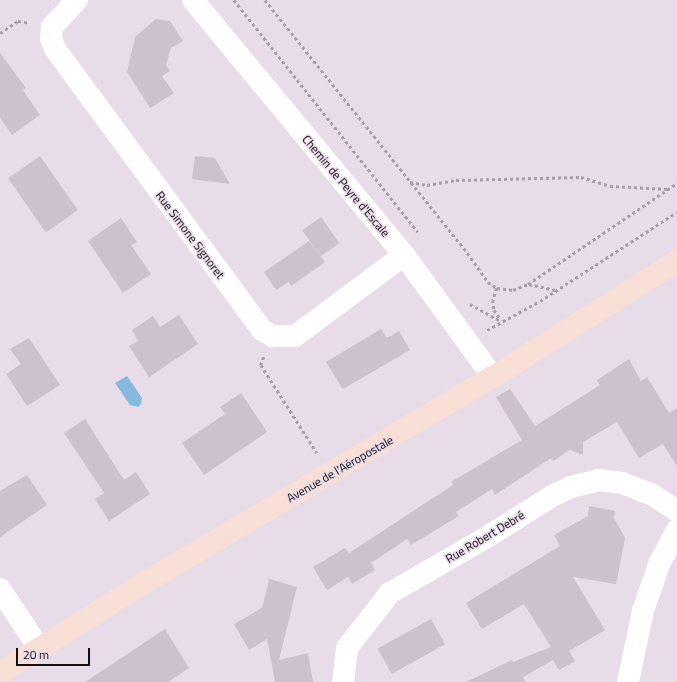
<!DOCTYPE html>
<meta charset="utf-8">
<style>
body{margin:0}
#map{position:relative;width:677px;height:682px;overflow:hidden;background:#e8dce9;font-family:"Titillium Web",sans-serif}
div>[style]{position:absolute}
.water>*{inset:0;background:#85b9e0}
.building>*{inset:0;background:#cdc1ce;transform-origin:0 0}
.path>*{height:2.5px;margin-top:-1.25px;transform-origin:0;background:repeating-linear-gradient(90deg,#a79ea8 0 3px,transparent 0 6px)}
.street>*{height:22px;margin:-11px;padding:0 11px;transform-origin:11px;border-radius:11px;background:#fff}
.secondary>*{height:22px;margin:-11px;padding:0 11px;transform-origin:11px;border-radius:11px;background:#f8dfd5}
span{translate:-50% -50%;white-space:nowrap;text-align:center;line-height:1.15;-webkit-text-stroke:3px #e8dce9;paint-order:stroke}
.street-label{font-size:12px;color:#141014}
.scale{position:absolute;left:16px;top:648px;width:74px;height:18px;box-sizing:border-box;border:2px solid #141014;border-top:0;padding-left:5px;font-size:12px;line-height:14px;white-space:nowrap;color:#141014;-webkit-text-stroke:3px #e8dce9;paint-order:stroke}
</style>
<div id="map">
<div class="water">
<div style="clip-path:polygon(127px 376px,142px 398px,141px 404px,138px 407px,130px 405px,115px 383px)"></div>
</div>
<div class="building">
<div style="clip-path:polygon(156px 19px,170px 21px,183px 41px,171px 48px,166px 65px,170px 71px,162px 76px,174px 93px,150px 108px,127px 72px,135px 37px)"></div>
<div style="clip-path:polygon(0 53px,26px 88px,23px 90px,40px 115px,12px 135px,0 118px)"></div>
<div style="left:40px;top:156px;width:66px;height:39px;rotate:55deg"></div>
<div style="clip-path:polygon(195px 156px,215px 158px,230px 184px,192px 179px)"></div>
<div style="left:321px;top:217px;width:32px;height:23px;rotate:55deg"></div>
<div style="clip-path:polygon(121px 218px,137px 242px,131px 245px,151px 274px,123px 293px,88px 241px)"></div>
<div style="clip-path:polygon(309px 241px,325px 262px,291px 286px,289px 282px,276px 290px,264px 272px)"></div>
<div style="clip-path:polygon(179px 315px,198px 344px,149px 377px,129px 346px,138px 341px,132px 330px,153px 316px,160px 327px)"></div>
<div style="clip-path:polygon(381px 329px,387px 338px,399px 331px,410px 350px,343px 389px,326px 362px)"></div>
<div style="clip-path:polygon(29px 338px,60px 385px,27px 406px,6px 374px,21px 364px,10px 349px)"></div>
<div style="clip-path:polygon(629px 359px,641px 381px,647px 377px,669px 413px,677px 408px,677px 466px,663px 444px,639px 458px,617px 422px,583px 442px,583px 455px,570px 450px,553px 461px,551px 458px,495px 495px,492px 489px,456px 512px,459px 516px,411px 545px,407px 539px,371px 563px,375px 570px,352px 584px,348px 577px,327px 590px,313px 567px,345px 548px,349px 553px,453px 485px,451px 482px,522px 440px,496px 397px,510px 389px,535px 426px,600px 385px,597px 380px)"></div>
<div style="clip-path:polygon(241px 393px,267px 432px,204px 475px,182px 443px,225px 414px,220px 407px)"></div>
<div style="clip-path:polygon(85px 419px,124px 480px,136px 472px,150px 494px,109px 521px,95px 499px,104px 493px,64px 433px)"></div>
<div style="clip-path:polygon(27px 475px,47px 505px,0 537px,0 491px)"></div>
<div style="clip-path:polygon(589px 506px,615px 511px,614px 518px,625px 538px,616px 584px,573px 577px,605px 630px,569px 651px,575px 661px,559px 670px,553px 660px,523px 677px,525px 682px,466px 682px,512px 660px,513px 662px,551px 647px,524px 604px,482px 629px,466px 603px,560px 546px,554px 535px,588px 516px)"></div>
<div style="clip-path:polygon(269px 579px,297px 587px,279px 660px,308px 653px,313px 682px,275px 682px,267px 639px,249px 650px,234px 624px,262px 608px)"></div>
<div style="left:431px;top:619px;width:29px;height:61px;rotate:61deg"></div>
<div style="clip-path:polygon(165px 629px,189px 668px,168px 682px,85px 682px)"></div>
</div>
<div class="path">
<div style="left:234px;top:0;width:296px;rotate:51.6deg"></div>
<div style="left:265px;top:0;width:318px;rotate:51.3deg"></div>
<div style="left:464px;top:248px;width:42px;rotate:54.8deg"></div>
<div style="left:488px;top:282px;width:11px;rotate:34deg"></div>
<div style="left:497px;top:288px;width:16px;rotate:7deg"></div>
<div style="left:513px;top:290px;width:16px;rotate:-22deg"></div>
<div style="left:528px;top:284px;width:180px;rotate:-34.1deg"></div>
<div style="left:0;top:33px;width:22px;rotate:-34deg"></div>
<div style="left:18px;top:21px;width:12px;rotate:9deg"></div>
<div style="left:410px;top:182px;width:17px;rotate:10deg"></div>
<div style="left:427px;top:185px;width:29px;rotate:-10deg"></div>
<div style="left:456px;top:180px;width:125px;rotate:-1.4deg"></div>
<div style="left:581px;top:177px;width:30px;rotate:17deg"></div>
<div style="left:610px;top:186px;width:59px;rotate:2.9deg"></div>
<div style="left:529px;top:284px;width:28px;rotate:13deg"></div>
<div style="left:497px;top:288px;width:13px;rotate:108deg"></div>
<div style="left:493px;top:300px;width:10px;rotate:84deg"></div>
<div style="left:494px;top:310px;width:12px;rotate:55deg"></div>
<div style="left:470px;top:304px;width:35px;rotate:29deg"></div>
<div style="left:487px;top:330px;width:60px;rotate:-28.7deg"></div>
<div style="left:540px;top:301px;width:163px;rotate:-33deg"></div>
<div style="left:264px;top:357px;width:9px;rotate:111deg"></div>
<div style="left:261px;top:365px;width:104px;rotate:57.5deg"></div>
</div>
<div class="street">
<div style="left:77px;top:0;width:37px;rotate:133deg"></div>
<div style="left:52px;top:27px;width:11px;rotate:95deg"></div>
<div style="left:51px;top:38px;width:12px;rotate:70deg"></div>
<div style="left:55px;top:49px;width:349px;rotate:53.6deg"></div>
<div style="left:262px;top:330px;width:13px;rotate:29deg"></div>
<div style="left:273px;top:336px;width:22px"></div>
<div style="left:295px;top:336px;width:136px;rotate:-36.6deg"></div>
<div style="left:193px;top:0;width:331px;rotate:50.4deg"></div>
<div style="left:404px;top:255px;width:151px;rotate:53.9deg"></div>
<div style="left:0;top:589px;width:71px;rotate:56.5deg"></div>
<div style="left:343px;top:682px;width:34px;rotate:-83deg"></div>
<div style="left:347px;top:648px;width:70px;rotate:-52deg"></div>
<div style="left:390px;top:593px;width:118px;rotate:-30deg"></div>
<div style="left:492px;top:534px;width:71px;rotate:-32.3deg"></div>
<div style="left:552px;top:496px;width:21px;rotate:-25deg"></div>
<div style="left:571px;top:487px;width:29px;rotate:-14deg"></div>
<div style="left:599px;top:480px;width:23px;rotate:7deg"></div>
<div style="left:622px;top:483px;width:31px;rotate:21deg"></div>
<div style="left:651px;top:494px;width:31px;rotate:33deg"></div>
<div style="left:628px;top:682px;width:73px;rotate:-78.1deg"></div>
<div style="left:643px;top:611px;width:52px;rotate:-70.9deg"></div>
<div style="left:660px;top:562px;width:36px;rotate:-62deg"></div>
</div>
<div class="secondary">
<div style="left:0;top:673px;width:170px;rotate:-32deg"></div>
<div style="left:144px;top:583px;width:405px;rotate:-30.6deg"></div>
<div style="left:493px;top:377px;width:218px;rotate:-32.2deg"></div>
</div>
<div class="street-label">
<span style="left:346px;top:186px;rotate:50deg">Chemin de Peyre d'Escale</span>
<span style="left:190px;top:235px;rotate:53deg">Rue Simone Signoret</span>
<span style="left:340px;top:469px;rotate:-30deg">Avenue de l'Aéropostale</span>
<span style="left:485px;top:537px;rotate:-31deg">Rue Robert Debré</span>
</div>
<div class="scale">20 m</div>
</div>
